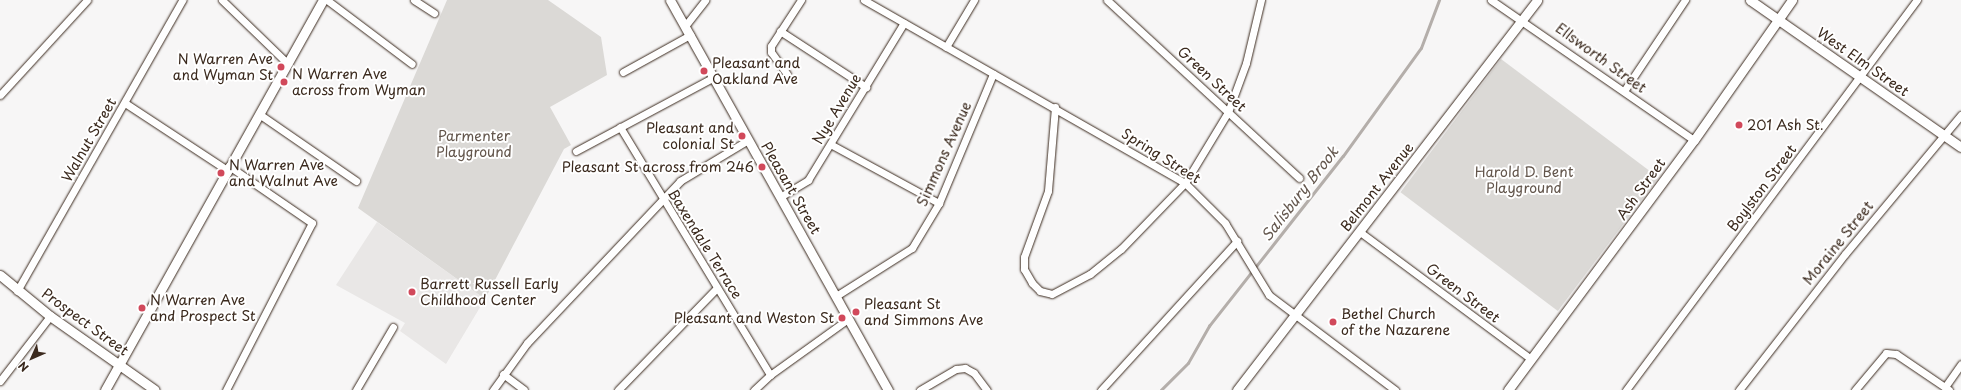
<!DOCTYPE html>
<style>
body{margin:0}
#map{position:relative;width:1961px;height:390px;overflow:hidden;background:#f7f6f6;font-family:"Playpen Sans",sans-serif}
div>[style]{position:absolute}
.built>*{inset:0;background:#e9e7e6}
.green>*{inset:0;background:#dbd9d6;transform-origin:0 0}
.stream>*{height:2.5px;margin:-1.25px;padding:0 1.25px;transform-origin:1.25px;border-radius:1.25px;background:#b4aeaa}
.roads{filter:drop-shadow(0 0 1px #3b2a1e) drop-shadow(0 0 1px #3b2a1e)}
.street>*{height:7px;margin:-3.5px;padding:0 3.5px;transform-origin:3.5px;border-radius:3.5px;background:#fff}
.secondary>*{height:9px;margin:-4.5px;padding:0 4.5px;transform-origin:4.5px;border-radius:4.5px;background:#fff}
.dots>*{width:11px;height:11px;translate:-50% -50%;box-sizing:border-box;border:2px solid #fff;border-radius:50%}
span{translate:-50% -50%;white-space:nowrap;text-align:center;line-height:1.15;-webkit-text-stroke:4px #fff;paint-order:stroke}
.street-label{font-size:14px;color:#3b2a1e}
.poi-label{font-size:14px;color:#3b2a1e}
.right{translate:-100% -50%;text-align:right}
.left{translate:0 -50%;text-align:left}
.park-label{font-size:14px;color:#63564c}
.water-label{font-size:15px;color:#65584f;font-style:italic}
.north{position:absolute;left:12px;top:338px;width:40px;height:40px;-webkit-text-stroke:3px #fff;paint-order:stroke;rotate:225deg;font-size:11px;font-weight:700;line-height:16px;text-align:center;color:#3b2a1e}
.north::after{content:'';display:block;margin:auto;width:14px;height:18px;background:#3b2a1e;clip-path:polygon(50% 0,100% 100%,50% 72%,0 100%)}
</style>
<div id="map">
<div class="built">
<div style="clip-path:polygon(377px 222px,485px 299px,446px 364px,400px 331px,405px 323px,336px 285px)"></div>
</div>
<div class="green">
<div style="clip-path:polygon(447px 0,548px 0,601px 37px,607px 75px,550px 107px,571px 145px,564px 149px,485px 299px,358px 208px)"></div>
<div style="left:1501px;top:59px;width:197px;height:167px;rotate:37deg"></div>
</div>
<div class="stream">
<div style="left:1161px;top:390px;width:38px;rotate:-45deg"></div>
<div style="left:1188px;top:363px;width:43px;rotate:-60.4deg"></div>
<div style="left:1209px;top:326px;width:216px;rotate:-51.8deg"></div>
<div style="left:1343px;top:156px;width:133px;rotate:-54.2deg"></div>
<div style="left:1421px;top:48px;width:51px;rotate:-69.4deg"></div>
</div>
<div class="roads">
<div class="street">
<div style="left:222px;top:0;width:91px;rotate:44.1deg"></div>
<div style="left:327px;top:0;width:106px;rotate:37deg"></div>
<div style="left:414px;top:0;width:24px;rotate:33deg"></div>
<div style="left:864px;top:0;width:369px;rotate:29.7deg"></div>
<div style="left:1185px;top:183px;width:57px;rotate:45deg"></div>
<div style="left:1225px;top:223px;width:84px;rotate:58.6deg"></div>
<div style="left:1269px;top:295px;width:158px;rotate:37deg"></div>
<div style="left:1107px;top:0;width:262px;rotate:42.8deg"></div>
<div style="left:1491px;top:0;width:247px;rotate:34.6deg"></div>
<div style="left:685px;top:26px;width:33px;rotate:-52deg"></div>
<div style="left:780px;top:31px;width:103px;rotate:33.1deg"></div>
<div style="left:946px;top:47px;width:55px;rotate:-59.2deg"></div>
<div style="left:623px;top:72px;width:77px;rotate:-28.9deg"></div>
<div style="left:787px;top:74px;width:27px;rotate:-126deg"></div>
<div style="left:771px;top:52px;width:6px;rotate:-90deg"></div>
<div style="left:771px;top:46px;width:55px;rotate:-56.9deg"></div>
<div style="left:1624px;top:91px;width:110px;rotate:-56.2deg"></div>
<div style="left:0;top:95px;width:129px;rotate:-47.5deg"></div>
<div style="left:125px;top:103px;width:122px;rotate:33.3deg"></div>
<div style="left:1055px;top:107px;width:84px;rotate:94.8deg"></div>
<div style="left:1048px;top:191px;width:70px;rotate:110deg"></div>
<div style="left:1024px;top:257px;width:12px;rotate:90deg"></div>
<div style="left:1024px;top:269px;width:16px;rotate:60deg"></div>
<div style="left:1032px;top:283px;width:11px;rotate:45deg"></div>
<div style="left:1040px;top:291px;width:12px;rotate:14deg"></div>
<div style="left:1052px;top:294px;width:43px;rotate:-27.8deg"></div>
<div style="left:1090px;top:274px;width:40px;rotate:-39deg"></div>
<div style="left:1121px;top:249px;width:92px;rotate:-45.9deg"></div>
<div style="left:1185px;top:183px;width:83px;rotate:-58.8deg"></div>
<div style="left:1228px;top:112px;width:52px;rotate:-69.8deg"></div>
<div style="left:1246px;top:63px;width:65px;rotate:-76.6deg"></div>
<div style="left:259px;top:114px;width:118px;rotate:34.6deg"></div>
<div style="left:620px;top:127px;width:290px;rotate:58.8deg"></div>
<div style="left:832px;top:145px;width:122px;rotate:28.5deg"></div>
<div style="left:576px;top:151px;width:157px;rotate:-28.2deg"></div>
<div style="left:780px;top:197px;width:33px;rotate:-31deg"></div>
<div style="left:808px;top:180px;width:184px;rotate:-58.6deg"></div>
<div style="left:1360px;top:232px;width:213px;rotate:36.6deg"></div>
<div style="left:17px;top:291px;width:335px;rotate:-60.4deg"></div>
<div style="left:836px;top:296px;width:90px;rotate:-32.3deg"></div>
<div style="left:912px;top:248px;width:52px;rotate:-59deg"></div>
<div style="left:939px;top:203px;width:140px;rotate:-67.3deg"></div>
<div style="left:503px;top:374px;width:26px;rotate:37deg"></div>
<div style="left:0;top:381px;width:82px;rotate:-52.4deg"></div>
<div style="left:1945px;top:387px;width:28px;rotate:-55deg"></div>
<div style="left:226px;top:390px;width:188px;rotate:-62.8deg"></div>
<div style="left:312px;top:223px;width:101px;rotate:-145.5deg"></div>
<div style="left:356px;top:390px;width:73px;rotate:-59.6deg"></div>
<div style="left:493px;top:390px;width:58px;rotate:-54.1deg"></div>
<div style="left:527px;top:343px;width:223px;rotate:-46.6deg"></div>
<div style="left:680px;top:181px;width:79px;rotate:-31.1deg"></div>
<div style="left:618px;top:390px;width:142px;rotate:-45.9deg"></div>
<div style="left:754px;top:390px;width:22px;rotate:-43deg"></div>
<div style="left:770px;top:375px;width:96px;rotate:-35.7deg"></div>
<div style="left:920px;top:390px;width:42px;rotate:-30.3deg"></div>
<div style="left:956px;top:369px;width:9px;rotate:-6deg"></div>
<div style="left:965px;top:368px;width:10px;rotate:29deg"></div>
<div style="left:974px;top:373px;width:21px;rotate:53deg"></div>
<div style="left:1101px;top:390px;width:202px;rotate:-47.6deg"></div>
<div style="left:1626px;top:390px;width:487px;rotate:-53.3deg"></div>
<div style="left:1739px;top:390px;width:172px;rotate:-52.1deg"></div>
<div style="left:1845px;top:254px;width:181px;rotate:-50.2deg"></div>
<div style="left:1855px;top:390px;width:48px;rotate:-50deg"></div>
<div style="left:1886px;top:353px;width:10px;rotate:6deg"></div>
<div style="left:1896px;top:354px;width:64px;rotate:34.2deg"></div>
</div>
<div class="secondary">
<div style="left:670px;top:0;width:447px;rotate:60.8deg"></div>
<div style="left:1750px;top:0;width:257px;rotate:34.9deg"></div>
<div style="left:0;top:275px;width:65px;rotate:39.4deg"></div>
<div style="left:50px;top:316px;width:128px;rotate:35.2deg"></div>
<div style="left:105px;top:390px;width:447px;rotate:-60.8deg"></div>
<div style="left:1237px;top:390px;width:492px;rotate:-52.4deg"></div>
<div style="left:1508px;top:390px;width:312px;rotate:-53.4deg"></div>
<div style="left:1694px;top:140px;width:171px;rotate:-55deg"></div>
</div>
</div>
<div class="dots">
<div style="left:281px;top:67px;background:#d1495b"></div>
<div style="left:704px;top:71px;background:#d1495b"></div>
<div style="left:284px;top:82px;background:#d1495b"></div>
<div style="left:1739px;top:125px;background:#d1495b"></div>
<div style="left:742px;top:136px;background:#d1495b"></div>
<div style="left:762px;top:167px;background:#d1495b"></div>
<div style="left:221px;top:173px;background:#d1495b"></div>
<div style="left:412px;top:292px;background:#d1495b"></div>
<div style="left:142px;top:308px;background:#d1495b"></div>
<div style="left:856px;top:312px;background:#d1495b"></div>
<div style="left:842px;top:318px;background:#d1495b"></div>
<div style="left:1333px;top:322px;background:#d1495b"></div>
</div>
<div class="street-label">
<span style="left:1601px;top:58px;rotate:36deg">Ellsworth Street</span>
<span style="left:1863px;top:62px;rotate:35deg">West Elm Street</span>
<span style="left:1212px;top:79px;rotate:43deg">Green Street</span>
<span style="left:837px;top:109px;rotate:-59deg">Nye Avenue</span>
<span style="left:89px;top:140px;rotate:-60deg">Walnut Street</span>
<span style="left:944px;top:154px;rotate:-66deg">Simmons Avenue</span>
<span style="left:1161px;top:156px;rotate:32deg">Spring Street</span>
<span style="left:1377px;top:187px;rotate:-52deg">Belmont Avenue</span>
<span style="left:791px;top:188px;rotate:60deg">Pleasant Street</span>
<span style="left:1762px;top:188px;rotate:-53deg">Boylston Street</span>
<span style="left:1641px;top:189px;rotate:-54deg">Ash Street</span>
<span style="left:1838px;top:243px;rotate:-51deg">Moraine Street</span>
<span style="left:705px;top:244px;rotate:58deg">Baxendale Terrace</span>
<span style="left:1463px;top:293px;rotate:37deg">Green Street</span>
<span style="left:85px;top:322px;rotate:36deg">Prospect Street</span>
</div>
<div class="poi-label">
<span class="right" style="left:273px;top:67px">N Warren Ave<br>and Wyman St</span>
<span class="left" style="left:712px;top:71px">Pleasant and<br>Oakland Ave</span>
<span class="left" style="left:292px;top:82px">N Warren Ave<br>across from Wyman</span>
<span class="left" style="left:1747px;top:125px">201 Ash St.</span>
<span class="right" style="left:734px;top:136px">Pleasant and<br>colonial St</span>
<span class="left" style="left:229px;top:173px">N Warren Ave<br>and Walnut Ave</span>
<span class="right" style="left:754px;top:167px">Pleasant St across from 246</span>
<span class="left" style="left:420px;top:292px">Barrett Russell Early<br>Childhood Center</span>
<span class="left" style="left:150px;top:308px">N Warren Ave<br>and Prospect St</span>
<span class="left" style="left:864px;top:312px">Pleasant St<br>and Simmons Ave</span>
<span class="left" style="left:1341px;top:322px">Bethel Church<br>of the Nazarene</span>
<span class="right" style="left:834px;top:318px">Pleasant and Weston St</span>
</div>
<div class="park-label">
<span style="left:474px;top:144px">Parmenter<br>Playground</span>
<span style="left:1524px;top:180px">Harold D. Bent<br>Playground</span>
</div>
<div class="water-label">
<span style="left:1299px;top:193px;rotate:-52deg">Salisbury Brook</span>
</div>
<div class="north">N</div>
</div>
